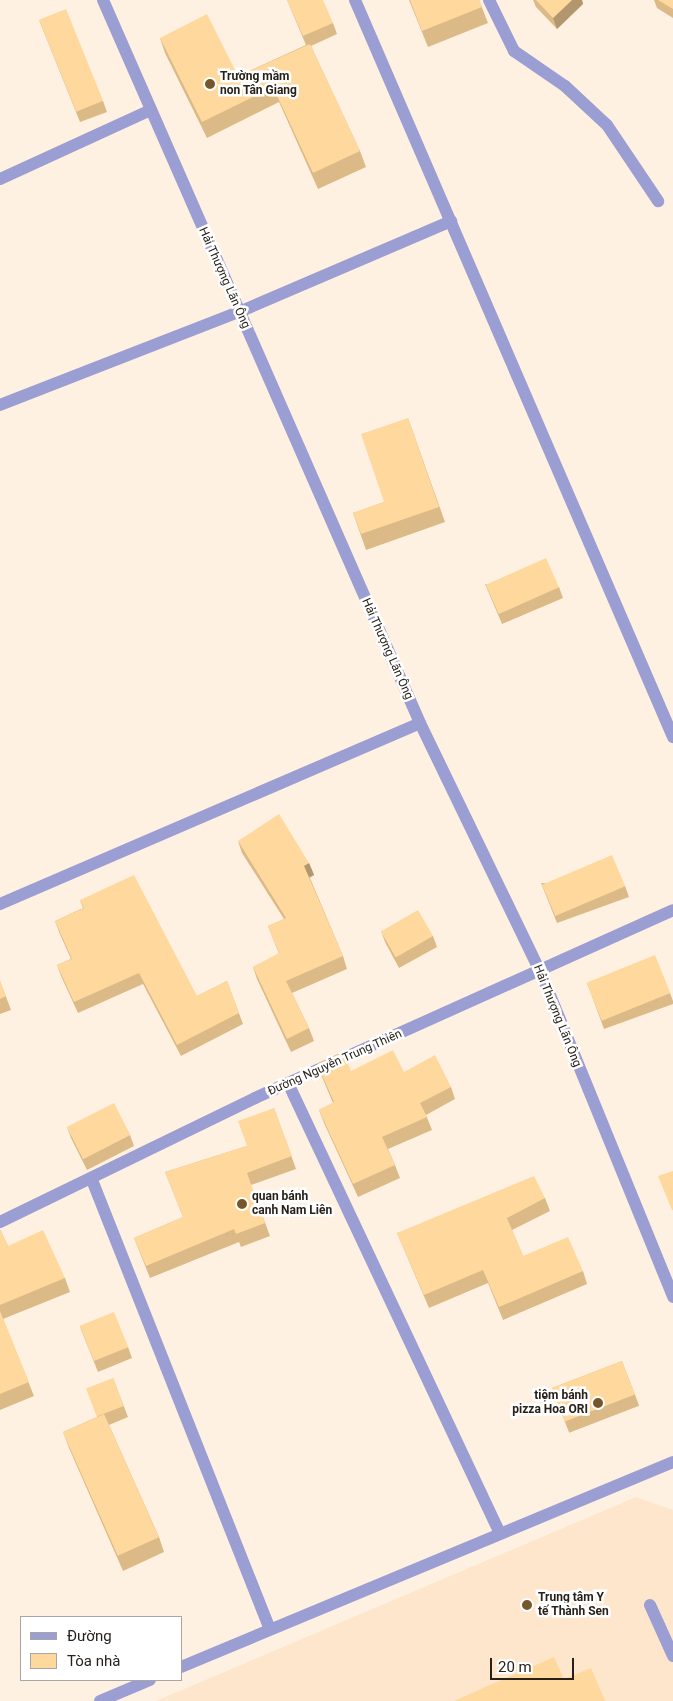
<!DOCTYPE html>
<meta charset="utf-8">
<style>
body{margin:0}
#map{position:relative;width:673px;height:1701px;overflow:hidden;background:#fff1e1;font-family:Roboto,sans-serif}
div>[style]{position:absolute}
.built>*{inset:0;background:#fde6cc}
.minor>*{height:12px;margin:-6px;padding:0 6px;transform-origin:6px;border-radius:6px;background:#9b9ed2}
.wall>*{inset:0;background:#dbba87;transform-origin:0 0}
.shaded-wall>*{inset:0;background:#b2976e;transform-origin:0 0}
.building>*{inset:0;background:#ffd89d;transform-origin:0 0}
.dots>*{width:14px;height:14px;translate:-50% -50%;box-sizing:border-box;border:2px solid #fff;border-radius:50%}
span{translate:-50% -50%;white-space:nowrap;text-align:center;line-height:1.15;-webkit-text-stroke:5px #fff;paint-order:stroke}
.poi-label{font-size:12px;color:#27211a;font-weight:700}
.left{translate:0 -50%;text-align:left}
.right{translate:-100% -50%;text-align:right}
.street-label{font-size:12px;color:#27211a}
.legend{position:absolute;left:20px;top:1616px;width:162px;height:65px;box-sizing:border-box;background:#fff;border:1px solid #a9a6a3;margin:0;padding:6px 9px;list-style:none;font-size:15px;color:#27211a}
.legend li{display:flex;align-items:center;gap:10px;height:25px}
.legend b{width:25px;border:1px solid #a9a6a3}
.scale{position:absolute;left:490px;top:1658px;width:84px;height:22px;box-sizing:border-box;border:2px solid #27211a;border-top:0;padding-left:6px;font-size:15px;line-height:18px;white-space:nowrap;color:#27211a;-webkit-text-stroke:4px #fff;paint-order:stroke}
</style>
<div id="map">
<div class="built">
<div style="clip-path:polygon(636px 1497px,673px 1510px,673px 1701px,156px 1701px)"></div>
</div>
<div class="minor">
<div style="left:103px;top:0;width:789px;rotate:66.32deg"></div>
<div style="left:420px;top:723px;width:278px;rotate:64.2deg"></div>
<div style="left:541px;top:973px;width:350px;rotate:67.8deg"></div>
<div style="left:355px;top:0;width:803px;rotate:66.66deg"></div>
<div style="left:489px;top:0;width:57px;rotate:63.9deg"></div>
<div style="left:514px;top:51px;width:62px;rotate:34.5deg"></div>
<div style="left:565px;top:86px;width:57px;rotate:42.9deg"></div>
<div style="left:607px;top:125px;width:92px;rotate:56.1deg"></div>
<div style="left:0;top:179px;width:166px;rotate:-24.6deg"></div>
<div style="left:0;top:405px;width:256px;rotate:-21.3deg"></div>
<div style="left:239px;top:312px;width:231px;rotate:-23.2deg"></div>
<div style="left:0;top:904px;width:457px;rotate:-23.3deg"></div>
<div style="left:288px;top:1083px;width:497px;rotate:64.8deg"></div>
<div style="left:92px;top:1180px;width:483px;rotate:68.4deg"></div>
<div style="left:0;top:1222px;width:284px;rotate:-25.9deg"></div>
<div style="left:255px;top:1098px;width:458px;rotate:-24.2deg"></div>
<div style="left:650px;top:1605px;width:56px;rotate:65.7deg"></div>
<div style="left:181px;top:1667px;width:533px;rotate:-22.62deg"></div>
<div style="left:100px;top:1701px;width:54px;rotate:-22.8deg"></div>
</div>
<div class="wall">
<div style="clip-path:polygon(287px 0,333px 23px,337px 34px,311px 46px,360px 151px,366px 167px,318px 189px,279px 102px,207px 138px,165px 53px,160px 38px,238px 76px,306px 45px)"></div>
<div style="clip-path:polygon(409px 0,479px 0,488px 23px,428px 47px)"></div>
<div style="clip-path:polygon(533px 0,582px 0,583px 4px,557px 29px,536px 7px)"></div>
<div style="clip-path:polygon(654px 0,673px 0,673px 18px,657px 8px)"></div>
<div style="clip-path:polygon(39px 20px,103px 101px,107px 112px,80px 122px)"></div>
<div style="clip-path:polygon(408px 418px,445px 522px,366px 550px,353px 513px,384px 502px)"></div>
<div style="clip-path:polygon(485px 584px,559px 587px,563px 598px,502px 624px)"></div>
<div style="clip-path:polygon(238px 841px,309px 863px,314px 875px,310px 878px,343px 956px,347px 969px,292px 993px,309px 1028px,314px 1041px,291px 1052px,257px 979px,253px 967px,279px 954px,268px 926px,284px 919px,242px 853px)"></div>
<div style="clip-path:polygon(541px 883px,625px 886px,629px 897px,557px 923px)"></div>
<div style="clip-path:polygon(80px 900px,197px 996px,227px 981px,243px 1024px,181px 1056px,143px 984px,78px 1013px,61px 976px,57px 965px,71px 959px,59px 932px,55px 921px,83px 908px)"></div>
<div style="clip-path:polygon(381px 931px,433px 936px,437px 947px,399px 968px,385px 942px)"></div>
<div style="clip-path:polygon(0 981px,11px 1010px,0 1014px)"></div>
<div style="clip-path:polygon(587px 983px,670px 993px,673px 1001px,673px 1004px,604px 1029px)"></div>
<div style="clip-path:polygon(317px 1064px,351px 1071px,404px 1072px,451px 1087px,455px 1099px,426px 1115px,432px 1130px,388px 1149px,395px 1165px,400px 1178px,358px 1197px,324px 1123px,319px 1110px,333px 1103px,322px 1077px)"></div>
<div style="clip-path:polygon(274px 1108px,296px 1169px,251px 1185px,270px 1236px,241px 1247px,239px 1242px,150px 1278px,134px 1238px,183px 1217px,165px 1172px,247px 1146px)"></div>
<div style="clip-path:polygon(67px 1127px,130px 1135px,134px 1146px,87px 1170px,71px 1138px)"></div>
<div style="clip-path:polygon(545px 1198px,550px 1211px,512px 1230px,523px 1256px,583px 1271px,587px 1284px,503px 1320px,488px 1283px,429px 1308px,397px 1233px)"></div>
<div style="clip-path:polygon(0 1229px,8px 1246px,65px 1278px,70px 1292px,3px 1319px,34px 1396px,0 1410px)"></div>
<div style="clip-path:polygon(80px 1327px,128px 1347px,132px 1358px,98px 1372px)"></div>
<div style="left:622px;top:1361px;width:48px;height:75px;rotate:69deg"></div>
<div style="clip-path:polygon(113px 1378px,128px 1417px,109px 1425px,159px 1537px,164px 1552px,123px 1571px,69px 1448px,63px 1432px,97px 1417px)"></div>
</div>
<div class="shaded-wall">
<div style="clip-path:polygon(572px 0,582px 0,583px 4px,557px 29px,553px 18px)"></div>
<div style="left:309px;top:863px;width:13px;height:6px;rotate:67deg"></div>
</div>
<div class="building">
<div style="clip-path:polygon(287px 0,323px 0,333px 23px,303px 36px)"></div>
<div style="clip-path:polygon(410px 0,479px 0,482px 7px,422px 31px)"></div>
<div style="clip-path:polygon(536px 0,572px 0,553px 18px)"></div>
<div style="clip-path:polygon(658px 0,673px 0,673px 9px)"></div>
<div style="left:66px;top:9px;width:99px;height:29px;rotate:68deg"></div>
<div style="clip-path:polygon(207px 14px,238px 76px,310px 44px,360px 151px,313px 173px,273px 87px,202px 122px,160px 38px)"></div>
<div style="clip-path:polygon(408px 418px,439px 507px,361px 534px,353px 513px,384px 502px,361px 434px)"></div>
<div style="left:546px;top:558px;width:32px;height:66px;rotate:66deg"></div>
<div style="clip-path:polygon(279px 814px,309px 863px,304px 866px,343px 956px,286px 981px,309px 1028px,287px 1039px,253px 967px,279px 953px,268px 926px,286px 918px,238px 841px)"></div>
<div style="left:612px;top:855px;width:34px;height:76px;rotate:67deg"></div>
<div style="clip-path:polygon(134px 875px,197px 996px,227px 981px,239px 1013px,177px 1045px,139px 973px,74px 1002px,57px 965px,72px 959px,55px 921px,84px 908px,80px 900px)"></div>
<div style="left:418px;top:910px;width:30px;height:43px;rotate:60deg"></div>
<div style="left:655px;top:955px;width:41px;height:74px;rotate:68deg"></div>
<div style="clip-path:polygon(0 981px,6px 996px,0 999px)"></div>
<div style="clip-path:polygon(393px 1050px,404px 1072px,435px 1055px,451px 1087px,420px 1103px,427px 1117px,382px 1137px,395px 1165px,353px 1184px,319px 1110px,334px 1102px,317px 1064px,343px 1052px,351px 1071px)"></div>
<div style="left:114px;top:1103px;width:36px;height:53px;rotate:63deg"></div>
<div style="clip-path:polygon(274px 1108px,292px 1156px,247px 1173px,265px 1223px,236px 1234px,234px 1229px,146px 1266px,134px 1238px,183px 1217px,165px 1172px,247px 1146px,238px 1121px)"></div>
<div style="clip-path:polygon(673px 1171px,673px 1210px,672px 1210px,658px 1176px)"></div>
<div style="clip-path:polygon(534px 1176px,545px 1198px,507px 1218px,523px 1256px,568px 1237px,583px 1271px,499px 1307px,483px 1270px,424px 1295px,397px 1233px)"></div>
<div style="clip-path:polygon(0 1229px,8px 1246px,43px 1230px,65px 1278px,0 1305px)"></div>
<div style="clip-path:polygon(0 1311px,29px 1382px,0 1394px)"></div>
<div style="left:114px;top:1312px;width:38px;height:37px;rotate:68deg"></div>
<div style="left:622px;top:1361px;width:36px;height:75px;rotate:69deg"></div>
<div style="left:113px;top:1378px;width:30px;height:29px;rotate:69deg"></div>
<div style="left:104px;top:1414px;width:135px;height:45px;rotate:66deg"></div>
<div style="clip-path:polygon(554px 1657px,564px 1679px,591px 1668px,605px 1701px,454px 1701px)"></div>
</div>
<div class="dots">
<div style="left:210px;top:84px;background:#76572c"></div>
<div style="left:242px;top:1204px;background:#76572c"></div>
<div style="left:598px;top:1403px;background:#76572c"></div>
<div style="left:527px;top:1605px;background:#76572c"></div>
</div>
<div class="poi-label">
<span class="left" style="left:220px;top:84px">Trường mầm<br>non Tân Giang</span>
<span class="left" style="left:252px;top:1204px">quan bánh<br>canh Nam Liên</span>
<span class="right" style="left:588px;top:1403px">tiệm bánh<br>pizza Hoa ORI</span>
<span class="left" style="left:538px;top:1605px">Trung tâm Y<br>tế Thành Sen</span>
</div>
<div class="street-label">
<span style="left:224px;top:278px;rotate:66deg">Hải Thượng Lãn Ông</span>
<span style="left:387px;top:649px;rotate:66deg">Hải Thượng Lãn Ông</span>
<span style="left:557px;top:1016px;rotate:68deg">Hải Thượng Lãn Ông</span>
<span style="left:335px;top:1063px;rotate:-24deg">Đường Nguyễn Trung Thiên</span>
</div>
<ul class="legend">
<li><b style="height:6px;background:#9b9ed2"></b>Đường</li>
<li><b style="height:14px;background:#ffd89d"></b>Tòa nhà</li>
</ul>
<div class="scale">20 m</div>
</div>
